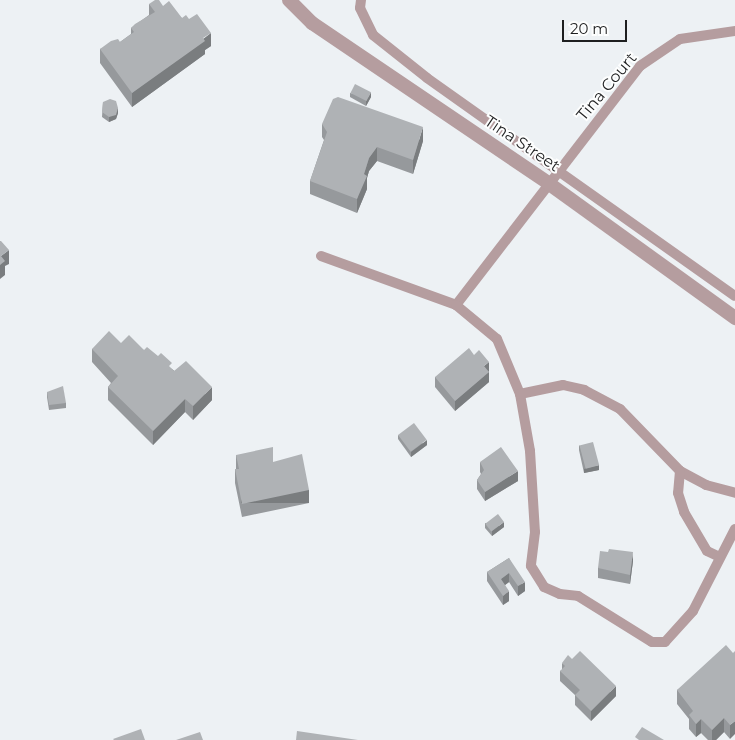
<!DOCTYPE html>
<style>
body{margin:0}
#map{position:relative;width:735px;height:740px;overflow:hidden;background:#edf1f4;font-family:Montserrat,sans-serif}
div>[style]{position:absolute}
.service>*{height:10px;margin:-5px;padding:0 5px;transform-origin:5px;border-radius:5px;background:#b59d9f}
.minor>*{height:14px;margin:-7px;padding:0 7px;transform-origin:7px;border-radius:7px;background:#b59d9f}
.wall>*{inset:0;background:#96999c}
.shaded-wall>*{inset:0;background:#7a7d7f;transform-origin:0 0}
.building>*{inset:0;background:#afb2b5;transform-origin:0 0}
span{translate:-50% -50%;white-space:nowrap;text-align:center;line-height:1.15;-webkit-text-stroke:4px #fdfefe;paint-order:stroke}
.street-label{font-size:16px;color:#1e1f20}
.scale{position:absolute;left:562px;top:20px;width:65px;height:22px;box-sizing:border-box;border:2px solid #1e1f20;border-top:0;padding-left:6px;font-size:15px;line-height:18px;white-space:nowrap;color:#1e1f20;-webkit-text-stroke:4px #fdfefe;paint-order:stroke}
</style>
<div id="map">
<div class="service">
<div style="left:361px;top:0;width:8px;rotate:97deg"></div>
<div style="left:360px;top:8px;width:30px;rotate:64deg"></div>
<div style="left:373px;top:35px;width:69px;rotate:38.5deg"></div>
<div style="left:427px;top:78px;width:377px;rotate:35.3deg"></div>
<div style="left:321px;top:256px;width:144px;rotate:19.9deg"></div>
<div style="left:456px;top:305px;width:302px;rotate:-52.4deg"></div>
<div style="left:640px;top:66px;width:48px;rotate:-34deg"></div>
<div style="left:680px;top:39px;width:56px;rotate:-8.3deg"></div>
<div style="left:456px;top:305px;width:53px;rotate:39.7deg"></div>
<div style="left:497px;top:339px;width:60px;rotate:67.3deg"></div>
<div style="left:520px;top:394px;width:58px;rotate:80deg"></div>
<div style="left:530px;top:451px;width:81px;rotate:86.5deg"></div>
<div style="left:535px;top:532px;width:34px;rotate:97deg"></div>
<div style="left:531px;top:566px;width:25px;rotate:58deg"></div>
<div style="left:544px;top:587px;width:17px;rotate:24deg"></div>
<div style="left:560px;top:594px;width:18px;rotate:6deg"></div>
<div style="left:578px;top:596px;width:87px;rotate:31.9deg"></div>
<div style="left:652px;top:642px;width:13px"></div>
<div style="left:665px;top:642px;width:42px;rotate:-47.9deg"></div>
<div style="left:693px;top:611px;width:92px;rotate:-62.9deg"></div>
<div style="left:520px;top:394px;width:44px;rotate:-11.8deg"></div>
<div style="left:563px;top:385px;width:22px;rotate:13deg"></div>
<div style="left:584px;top:390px;width:41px;rotate:27.8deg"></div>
<div style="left:620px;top:409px;width:86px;rotate:45.9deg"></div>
<div style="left:680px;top:471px;width:30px;rotate:28deg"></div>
<div style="left:706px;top:485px;width:30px;rotate:15deg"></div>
<div style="left:680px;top:471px;width:22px;rotate:95deg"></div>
<div style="left:678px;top:493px;width:20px;rotate:72deg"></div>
<div style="left:684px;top:512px;width:45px;rotate:59.5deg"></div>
<div style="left:707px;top:551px;width:14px;rotate:25deg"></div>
</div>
<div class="minor">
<div style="left:289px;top:0;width:33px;rotate:45deg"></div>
<div style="left:312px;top:23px;width:285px;rotate:34.1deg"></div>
<div style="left:548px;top:183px;width:231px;rotate:35.8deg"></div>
</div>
<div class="wall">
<div style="clip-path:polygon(149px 4px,163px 6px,182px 18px,211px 46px,205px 50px,205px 54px,132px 107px,100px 63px,100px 49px,120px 42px,131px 34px,131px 28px,149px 15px)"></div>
<div style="clip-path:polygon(350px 93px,371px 97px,366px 106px,350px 97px)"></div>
<div style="clip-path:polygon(103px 102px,118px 113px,116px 119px,109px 122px,102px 117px)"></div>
<div style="clip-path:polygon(322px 124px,423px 141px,413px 174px,377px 161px,369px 171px,367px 178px,367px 189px,357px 213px,310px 194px,310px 181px,324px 140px,322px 137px)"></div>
<div style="clip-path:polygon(121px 343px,144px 350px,172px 369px,212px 400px,193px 420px,185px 412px,153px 445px,108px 400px,108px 387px,111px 383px,92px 362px,92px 349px)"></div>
<div style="clip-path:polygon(489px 371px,489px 382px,455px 411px,435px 387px,435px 377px)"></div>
<div style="clip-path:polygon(47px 392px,66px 403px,66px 408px,49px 410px,47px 397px)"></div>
<div style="clip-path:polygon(398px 435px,427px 445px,411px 457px,398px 439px)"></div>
<div style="clip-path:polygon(579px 445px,599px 470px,584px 473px,579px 450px)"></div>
<div style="clip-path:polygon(236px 455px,273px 462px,309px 503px,242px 517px,235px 483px,235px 469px,236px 469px)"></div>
<div style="clip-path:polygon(480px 462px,518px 481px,485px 501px,477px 489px,477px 480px,481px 474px,480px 472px)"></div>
<div style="clip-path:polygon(485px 523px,504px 527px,492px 536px,485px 528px)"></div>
<div style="clip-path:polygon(608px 552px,633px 561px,630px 584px,598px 578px,598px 568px)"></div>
<div style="clip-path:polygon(509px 558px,525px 591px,518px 596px,509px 582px,505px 585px,509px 601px,503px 605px,487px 581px,487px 572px)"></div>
<div style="clip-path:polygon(733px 653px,730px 739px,724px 732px,716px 740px,708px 740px,701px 733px,696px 737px,689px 729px,689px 719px,677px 704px,677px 690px)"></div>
<div style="clip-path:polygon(562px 663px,616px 696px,591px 721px,575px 705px,575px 695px,560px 681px,560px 671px,562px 670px)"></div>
</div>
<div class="shaded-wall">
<div style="clip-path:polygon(211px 33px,211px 46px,205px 50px,205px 54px,132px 107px,132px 93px)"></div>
<div style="clip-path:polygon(371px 92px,371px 97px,366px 106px,366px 101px)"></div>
<div style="clip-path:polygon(118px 108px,118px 113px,116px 119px,109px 122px,109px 117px)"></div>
<div style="clip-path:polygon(423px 127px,423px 141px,413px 174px,413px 160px)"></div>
<div style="clip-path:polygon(377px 147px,377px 161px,369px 171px,367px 178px,367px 189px,357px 213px,357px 199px,364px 174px,369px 158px)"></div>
<div style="clip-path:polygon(9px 250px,9px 264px,5px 266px,5px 275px,0 279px,0 265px,1px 256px)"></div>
<div style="clip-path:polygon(489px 362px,489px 371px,484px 376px,484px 366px)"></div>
<div style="clip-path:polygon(489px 372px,489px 382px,455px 411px,455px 401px)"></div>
<div style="clip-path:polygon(212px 387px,212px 400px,193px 420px,193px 406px)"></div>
<div style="clip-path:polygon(185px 399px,185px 412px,153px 445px,153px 431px)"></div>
<div style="clip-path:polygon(427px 440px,427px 445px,411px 457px,411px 452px)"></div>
<div style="clip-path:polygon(599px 465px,599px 470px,584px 473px,584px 469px)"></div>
<div style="clip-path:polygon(518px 471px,518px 481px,485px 501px,485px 492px)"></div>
<div style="left:309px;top:490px;width:13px;height:68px;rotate:90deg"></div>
<div style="clip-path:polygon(504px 522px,504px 527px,492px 536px,492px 531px)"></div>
<div style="clip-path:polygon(633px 552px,633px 561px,630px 584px,630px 575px)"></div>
<div style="clip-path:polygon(509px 573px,509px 582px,501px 588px,501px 579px)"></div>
<div style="clip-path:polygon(525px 582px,525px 591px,518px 596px,518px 586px)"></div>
<div style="clip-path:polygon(509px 591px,509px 601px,503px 605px,503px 596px)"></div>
<div style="clip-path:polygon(616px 686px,616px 696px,591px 721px,591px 711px)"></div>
<div style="clip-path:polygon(724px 718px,724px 732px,716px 740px,712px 740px,712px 730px)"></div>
<div style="clip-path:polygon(701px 719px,701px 733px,696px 737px,696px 724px)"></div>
<div style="clip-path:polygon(735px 721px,735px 734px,730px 739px,730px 725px)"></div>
</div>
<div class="building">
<div style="clip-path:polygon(155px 0,159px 0,163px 6px,169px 1px,182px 18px,186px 15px,189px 19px,197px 14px,211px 33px,203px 38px,205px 41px,132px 93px,100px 49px,111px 41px,118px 39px,120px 42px,134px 32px,131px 28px,135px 24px,155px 12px,149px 4px)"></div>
<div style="left:355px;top:84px;width:18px;height:10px;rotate:27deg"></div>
<div style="clip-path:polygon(338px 97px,423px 127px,413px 160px,377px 147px,369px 158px,364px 174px,367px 176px,357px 199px,310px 181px,327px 132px,322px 124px,333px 99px)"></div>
<div style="clip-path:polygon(110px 99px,116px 101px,118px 108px,116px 115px,109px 117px,102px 112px,103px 102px)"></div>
<div style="clip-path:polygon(0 241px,1px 241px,9px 250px,1px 256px,5px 261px,0 265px)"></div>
<div style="clip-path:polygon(109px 331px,121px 343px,129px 335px,144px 350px,147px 347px,158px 356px,161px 353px,172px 363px,169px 366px,174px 371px,186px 361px,212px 387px,193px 406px,185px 399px,153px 431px,108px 387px,118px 376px,92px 349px)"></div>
<div style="clip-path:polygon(469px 348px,474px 355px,479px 350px,489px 362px,484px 366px,489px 372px,455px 401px,435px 377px)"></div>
<div style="clip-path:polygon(63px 386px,66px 403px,49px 405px,47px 392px)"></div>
<div style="left:414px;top:423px;width:21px;height:20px;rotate:53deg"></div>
<div style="left:593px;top:442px;width:24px;height:14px;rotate:75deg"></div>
<div style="clip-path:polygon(273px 447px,273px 462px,302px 454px,309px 490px,242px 504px,235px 469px,239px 469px,236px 455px)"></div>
<div style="clip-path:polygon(501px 447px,518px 471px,485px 492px,477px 480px,484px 470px,480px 462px)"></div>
<div style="left:498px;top:514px;width:10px;height:16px;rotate:53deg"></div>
<div style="clip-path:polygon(609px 549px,633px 552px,630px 575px,598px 568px,600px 551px,608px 552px)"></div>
<div style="clip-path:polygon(509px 558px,525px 582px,518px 586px,509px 573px,501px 579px,509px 591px,503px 596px,487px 572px)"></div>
<div style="clip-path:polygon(726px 645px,733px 653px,735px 651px,735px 721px,730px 725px,724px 718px,712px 730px,701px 719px,696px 724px,689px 715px,693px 711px,677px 690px)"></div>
<div style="clip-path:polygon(580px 651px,616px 686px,591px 711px,575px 695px,580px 690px,560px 671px,565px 666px,562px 663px,568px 655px,572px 659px)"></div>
<div style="clip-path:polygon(642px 727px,664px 740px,639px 740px,635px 737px)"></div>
<div style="clip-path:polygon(141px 729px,145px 740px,114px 740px,113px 739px)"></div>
<div style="clip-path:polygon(297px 731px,358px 740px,296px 740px)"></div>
<div style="clip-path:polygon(200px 732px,203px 740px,176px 740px)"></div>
</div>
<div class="street-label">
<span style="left:607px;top:87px;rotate:-50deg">Tina Court</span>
<span style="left:522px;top:144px;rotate:34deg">Tina Street</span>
</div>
<div class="scale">20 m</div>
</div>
